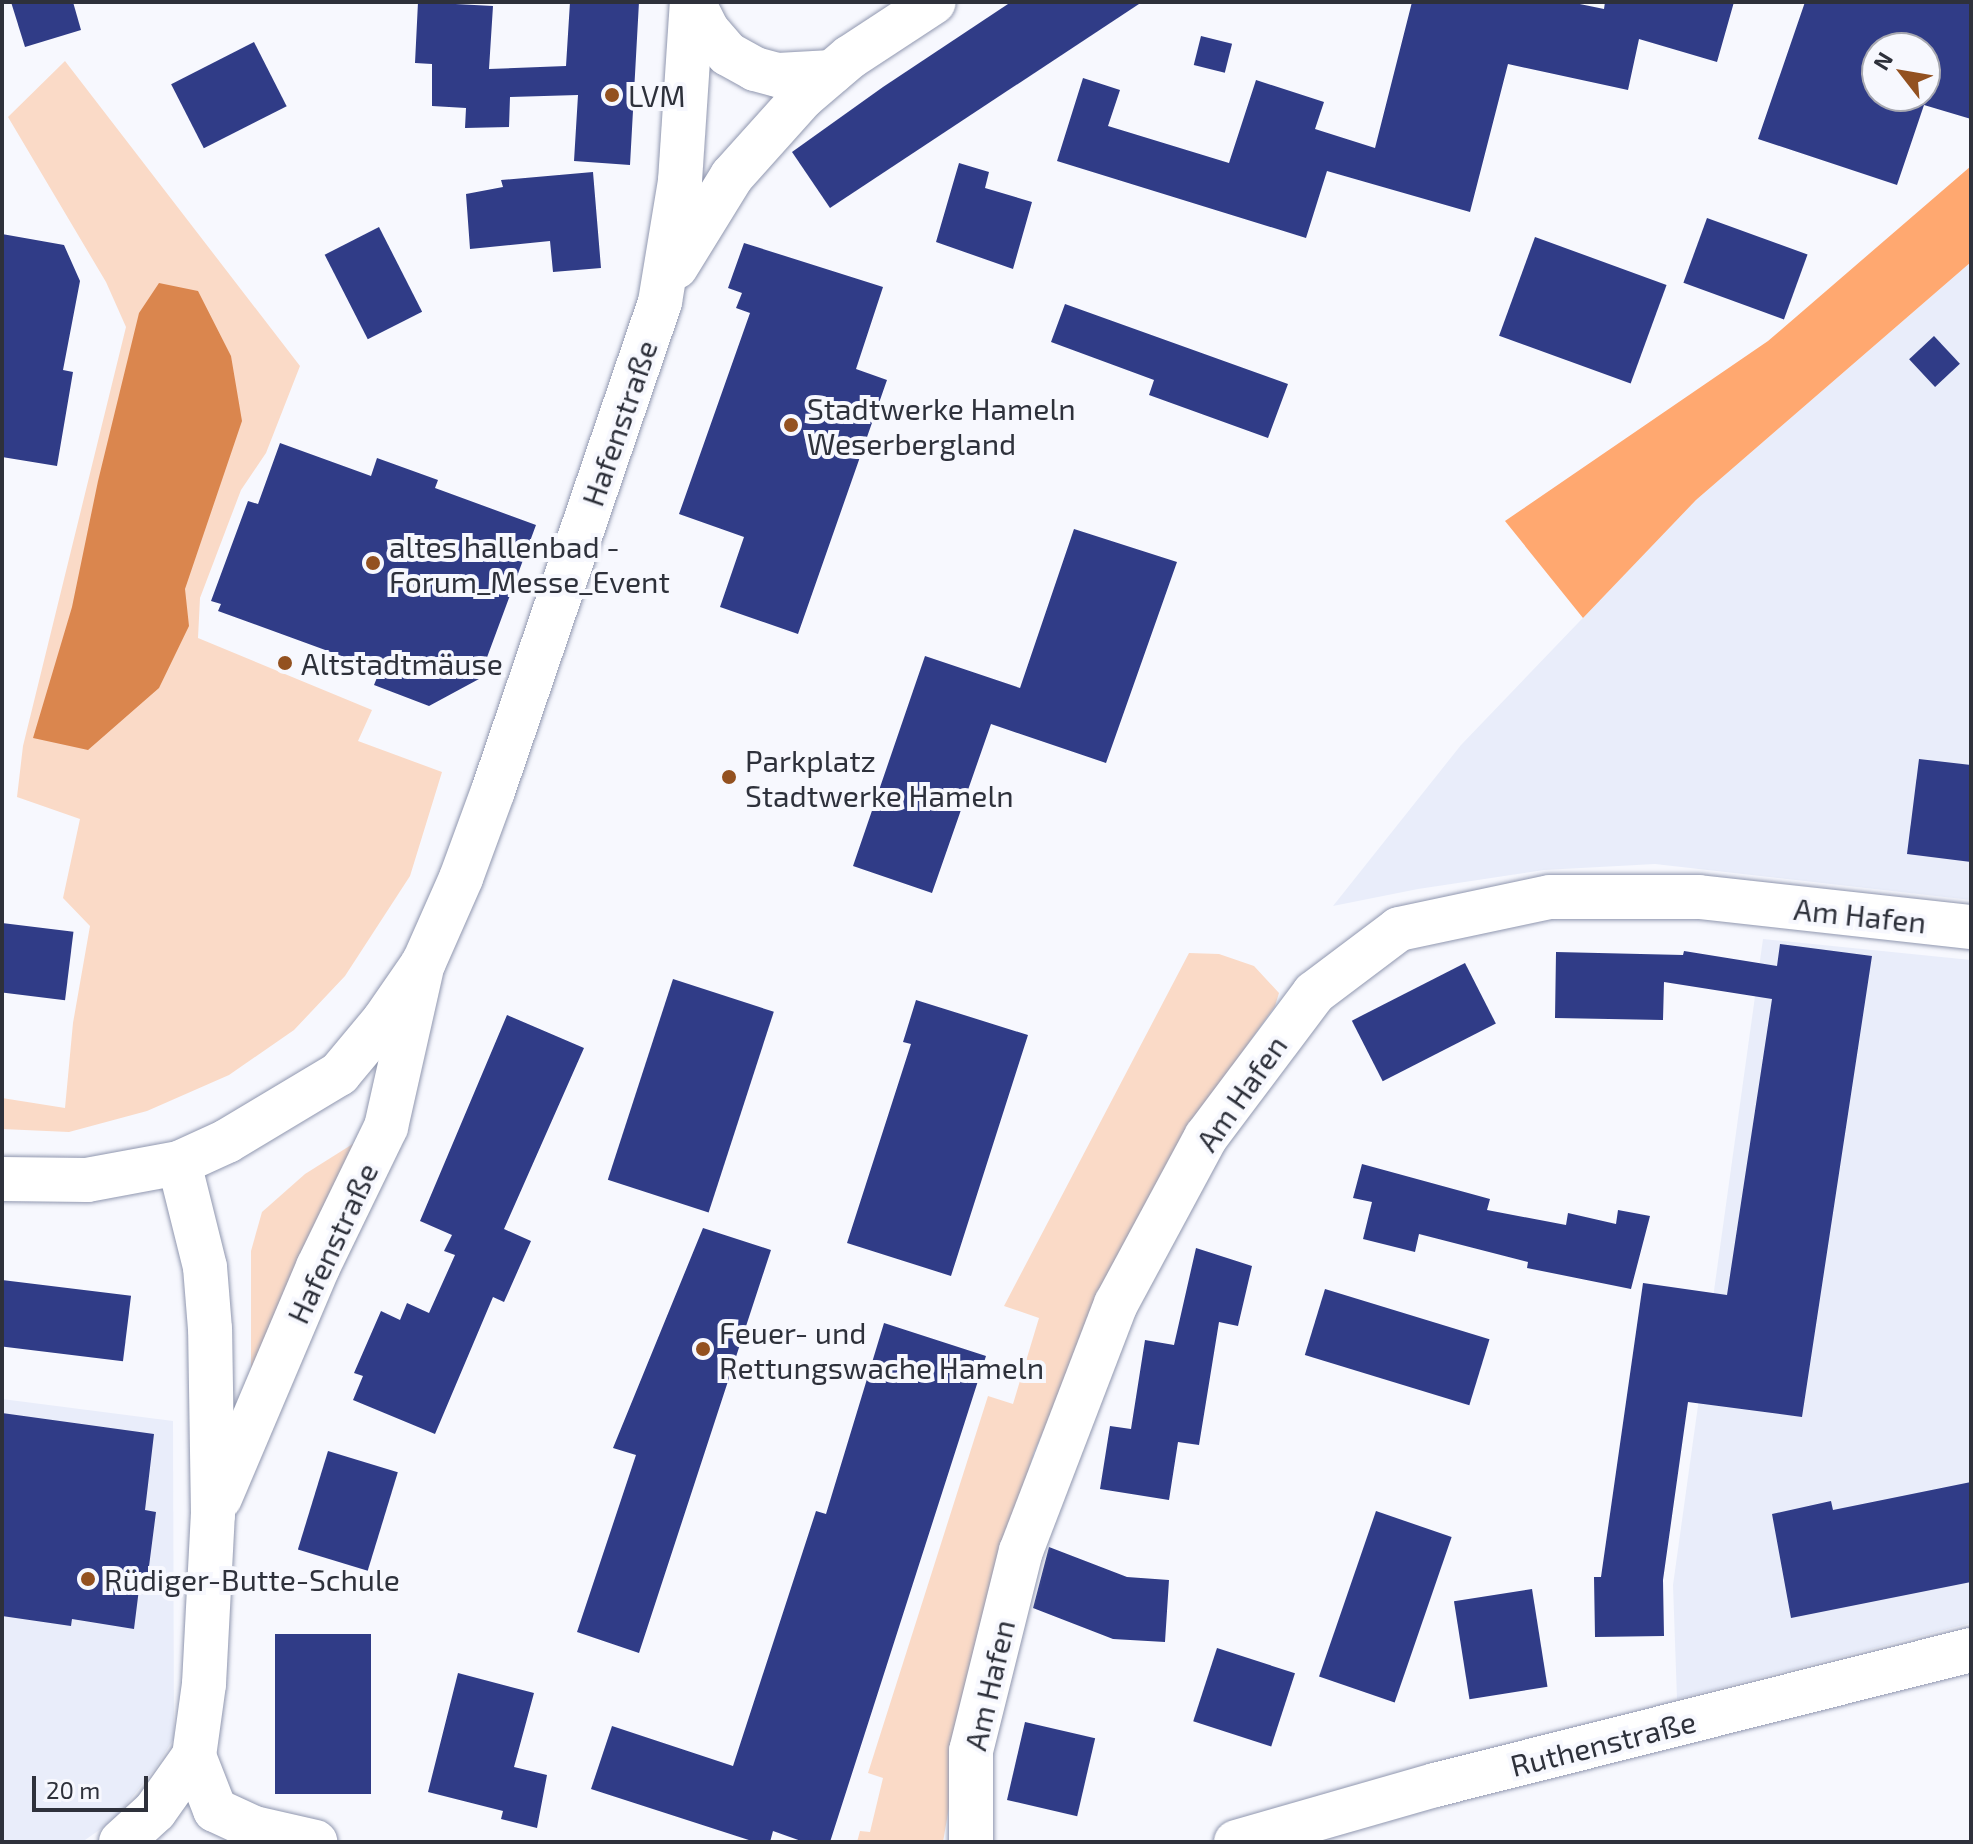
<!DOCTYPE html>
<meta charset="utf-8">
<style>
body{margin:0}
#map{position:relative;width:1973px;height:1844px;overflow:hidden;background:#f7f8fe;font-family:"Exo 2",sans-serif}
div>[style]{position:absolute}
.built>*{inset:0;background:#e9edfa}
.green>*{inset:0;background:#fadac7}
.forest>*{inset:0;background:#ffa870}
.water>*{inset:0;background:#da864e}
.building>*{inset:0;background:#303c87;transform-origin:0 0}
.roads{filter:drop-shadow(0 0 2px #9097af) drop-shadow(0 0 2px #9097af)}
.street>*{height:44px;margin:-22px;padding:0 22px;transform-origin:22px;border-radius:22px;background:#fff}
.secondary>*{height:44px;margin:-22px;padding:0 22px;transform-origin:22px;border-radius:22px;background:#fff}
.dots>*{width:22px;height:22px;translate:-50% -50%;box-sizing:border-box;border:4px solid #f7f8fe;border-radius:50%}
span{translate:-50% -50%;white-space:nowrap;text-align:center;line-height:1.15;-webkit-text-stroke:8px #f7f8fe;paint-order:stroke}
.poi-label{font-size:30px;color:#2e313b}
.left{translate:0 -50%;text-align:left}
.street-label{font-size:30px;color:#2e313b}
.frame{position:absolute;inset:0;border:4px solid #2e313b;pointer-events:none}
.north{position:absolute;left:1861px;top:32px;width:80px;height:80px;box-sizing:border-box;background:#f7f8fe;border:2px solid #a7a8b0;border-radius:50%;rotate:301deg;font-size:22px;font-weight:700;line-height:32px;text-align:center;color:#2e313b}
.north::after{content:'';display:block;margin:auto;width:28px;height:36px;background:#935120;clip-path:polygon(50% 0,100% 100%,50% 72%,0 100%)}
.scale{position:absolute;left:32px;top:1776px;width:116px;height:36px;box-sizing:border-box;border:4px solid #2e313b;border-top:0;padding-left:10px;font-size:24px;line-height:28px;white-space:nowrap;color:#2e313b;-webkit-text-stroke:6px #f7f8fe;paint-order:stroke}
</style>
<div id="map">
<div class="built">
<div style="clip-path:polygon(1971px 262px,1971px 900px,1655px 864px,1544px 870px,1418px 889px,1333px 906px,1461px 745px,1696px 500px)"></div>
<div style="clip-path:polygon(1763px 939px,1971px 960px,1971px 1623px,1677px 1699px,1673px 1585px)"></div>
<div style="clip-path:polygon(2px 1399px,173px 1421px,174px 1738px,156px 1767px,114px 1820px,82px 1842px,2px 1842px)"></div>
</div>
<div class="green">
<div style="clip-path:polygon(65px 61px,300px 366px,266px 453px,241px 490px,200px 598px,198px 638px,372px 710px,358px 741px,442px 772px,410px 876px,345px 976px,294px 1030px,229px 1075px,147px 1111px,69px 1132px,2px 1129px,2px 1098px,65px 1108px,73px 1023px,90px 926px,63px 898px,80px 819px,17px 797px,23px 746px,126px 327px,106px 282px,8px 117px)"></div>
<div style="clip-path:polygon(1189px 953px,1219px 954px,1254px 966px,1279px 993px,1275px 1006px,1205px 1104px,1121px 1259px,1034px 1452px,992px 1596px,965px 1714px,943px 1842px,857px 1842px,860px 1831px,870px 1832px,883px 1778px,868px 1773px,988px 1396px,1013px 1404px,1039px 1318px,1004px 1306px)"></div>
<div style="clip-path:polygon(367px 1135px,251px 1384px,251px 1251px,262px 1212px,305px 1174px)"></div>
</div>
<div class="forest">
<div style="clip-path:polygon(1971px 166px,1971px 262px,1696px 500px,1583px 618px,1505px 521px,1768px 341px)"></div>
</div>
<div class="water">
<div style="clip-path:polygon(159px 283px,198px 291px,231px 356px,242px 421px,185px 589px,189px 626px,159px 688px,88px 750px,33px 738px,72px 607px,98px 481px,139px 313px)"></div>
</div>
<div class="building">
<div style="clip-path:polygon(11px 2px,73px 2px,81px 30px,25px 47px)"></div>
<div style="clip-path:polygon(418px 2px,493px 6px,489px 69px,566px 66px,570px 2px,639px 2px,630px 165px,574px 161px,578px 95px,510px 97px,509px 127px,465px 128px,466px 108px,432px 106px,432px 64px,415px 63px)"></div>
<div style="clip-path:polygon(1011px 2px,1142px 2px,830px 208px,792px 152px,883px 87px)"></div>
<div style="clip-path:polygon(1412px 2px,1570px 2px,1604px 9px,1605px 2px,1734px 2px,1717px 62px,1639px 39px,1628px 90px,1508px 64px,1470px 212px,1327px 171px,1306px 238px,1057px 161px,1083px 78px,1120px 90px,1108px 126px,1229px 163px,1256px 80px,1324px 102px,1315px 129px,1375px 148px)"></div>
<div style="clip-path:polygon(evenodd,1805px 2px,1971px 2px,1971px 119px,1924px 105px,1897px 185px,1758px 139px,1805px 2px,1877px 48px,1925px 48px,1925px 96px,1877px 96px,1877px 48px)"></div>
<div style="left:1201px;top:36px;width:32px;height:30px;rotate:14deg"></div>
<div style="left:254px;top:42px;width:72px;height:93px;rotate:63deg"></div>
<div style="clip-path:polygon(959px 163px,989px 172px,985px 188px,1032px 202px,1013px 269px,936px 242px)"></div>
<div style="clip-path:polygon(593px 172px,601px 268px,553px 272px,550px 241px,470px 249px,466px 194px,503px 187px,501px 180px)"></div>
<div style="left:1707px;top:218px;width:107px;height:69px;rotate:20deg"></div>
<div style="left:379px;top:227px;width:95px;height:61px;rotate:63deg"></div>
<div style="clip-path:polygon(2px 234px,64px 245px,80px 281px,63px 370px,73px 372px,57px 466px,2px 457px)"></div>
<div style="left:1535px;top:237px;width:140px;height:105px;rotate:20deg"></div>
<div style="clip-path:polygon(744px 243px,883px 287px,856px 369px,887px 380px,798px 634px,720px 607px,744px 537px,679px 514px,750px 313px,736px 308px,742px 293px,728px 288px)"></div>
<div style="clip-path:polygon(1065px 304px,1288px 384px,1268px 438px,1149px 395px,1154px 380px,1051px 342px)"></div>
<div style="left:1934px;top:336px;width:38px;height:34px;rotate:47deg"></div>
<div style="clip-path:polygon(280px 443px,371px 476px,377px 458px,438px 480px,435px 488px,536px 525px,479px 679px,429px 706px,374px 685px,380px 670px,218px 611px,221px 604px,211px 601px,248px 501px,258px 504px)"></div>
<div style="clip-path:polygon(1074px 529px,1177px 562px,1106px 763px,991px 724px,932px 893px,853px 866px,925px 656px,1020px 688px)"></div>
<div style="clip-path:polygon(1919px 759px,1971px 765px,1971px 862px,1907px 854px)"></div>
<div style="left:2px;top:923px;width:72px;height:69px;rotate:7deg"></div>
<div style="clip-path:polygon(1780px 944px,1872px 956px,1802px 1417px,1688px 1402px,1663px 1580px,1664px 1636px,1595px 1637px,1594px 1577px,1601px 1577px,1643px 1283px,1727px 1295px,1772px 999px,1664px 982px,1663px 1020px,1555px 1018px,1556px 952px,1683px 955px,1684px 951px,1777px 966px)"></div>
<div style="left:1465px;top:963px;width:68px;height:127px;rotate:63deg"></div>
<div style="left:673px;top:979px;width:106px;height:211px;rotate:18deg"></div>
<div style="clip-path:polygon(916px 1000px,1028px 1035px,951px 1276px,847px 1243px,911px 1044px,903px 1042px)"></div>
<div style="clip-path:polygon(507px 1015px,584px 1048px,504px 1229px,531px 1241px,504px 1302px,493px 1297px,435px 1434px,353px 1400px,363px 1376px,354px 1373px,381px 1311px,400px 1320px,407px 1303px,429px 1313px,455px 1255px,444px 1251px,452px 1235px,420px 1221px)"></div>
<div style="clip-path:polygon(1362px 1164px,1490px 1199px,1487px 1210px,1566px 1225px,1568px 1213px,1616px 1224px,1618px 1210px,1650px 1216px,1631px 1289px,1527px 1268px,1528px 1262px,1419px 1234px,1415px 1252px,1363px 1239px,1372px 1202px,1353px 1198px)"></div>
<div style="clip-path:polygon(703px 1228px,771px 1250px,639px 1653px,577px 1632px,636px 1455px,613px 1448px)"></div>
<div style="clip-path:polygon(1196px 1248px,1252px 1266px,1238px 1326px,1219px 1322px,1199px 1445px,1178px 1442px,1169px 1500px,1100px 1489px,1110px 1426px,1131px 1429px,1145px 1340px,1174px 1345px)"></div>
<div style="left:2px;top:1280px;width:130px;height:66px;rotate:7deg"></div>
<div style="left:1325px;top:1289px;width:172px;height:69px;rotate:17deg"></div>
<div style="clip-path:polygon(884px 1323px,986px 1356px,830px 1842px,804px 1842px,773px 1831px,770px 1842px,755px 1842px,591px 1789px,612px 1726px,733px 1766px,816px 1511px,826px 1514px)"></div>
<div style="clip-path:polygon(2px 1413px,154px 1434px,145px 1510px,156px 1512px,147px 1582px,140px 1581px,134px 1629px,72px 1619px,71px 1626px,2px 1616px)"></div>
<div style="left:328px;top:1451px;width:73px;height:103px;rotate:17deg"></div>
<div style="clip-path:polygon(1971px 1482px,1971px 1582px,1791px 1618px,1772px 1514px,1831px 1501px,1833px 1510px)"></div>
<div style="left:1376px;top:1511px;width:80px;height:175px;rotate:19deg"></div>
<div style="clip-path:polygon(1049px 1547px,1127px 1577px,1169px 1580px,1165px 1642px,1113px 1639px,1033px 1608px)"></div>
<div style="left:1532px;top:1589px;width:99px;height:79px;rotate:81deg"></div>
<div style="left:275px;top:1634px;width:96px;height:160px"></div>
<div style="left:1217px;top:1648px;width:82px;height:77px;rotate:18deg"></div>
<div style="clip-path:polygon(458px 1673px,534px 1693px,514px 1767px,547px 1775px,537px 1828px,501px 1819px,503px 1811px,428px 1792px)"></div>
<div style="left:1025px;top:1722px;width:72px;height:80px;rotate:13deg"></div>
</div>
<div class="roads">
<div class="street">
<div style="left:220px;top:1498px;width:251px;rotate:-67deg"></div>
<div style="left:318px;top:1267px;width:156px;rotate:-64.1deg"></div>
<div style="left:386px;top:1127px;width:168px;rotate:-77.3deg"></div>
<div style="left:194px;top:1756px;width:58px;rotate:68.7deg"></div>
<div style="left:215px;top:1810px;width:43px;rotate:24.8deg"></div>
<div style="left:254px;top:1828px;width:63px;rotate:12.9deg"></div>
<div style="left:121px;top:1842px;width:46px;rotate:-42.4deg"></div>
<div style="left:155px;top:1811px;width:67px;rotate:-54.7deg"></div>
<div style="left:194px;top:1756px;width:73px;rotate:-82.1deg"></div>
<div style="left:204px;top:1684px;width:169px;rotate:-87deg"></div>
<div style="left:213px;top:1515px;width:186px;rotate:-90.9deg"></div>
<div style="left:210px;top:1329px;width:62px;rotate:-94.6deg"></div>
<div style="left:205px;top:1267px;width:107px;rotate:-104deg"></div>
<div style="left:971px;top:1842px;width:91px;rotate:-90deg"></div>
<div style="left:971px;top:1751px;width:206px;rotate:-76deg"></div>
<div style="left:1021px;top:1551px;width:265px;rotate:-69deg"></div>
<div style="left:1116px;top:1304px;width:190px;rotate:-61.7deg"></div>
<div style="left:1206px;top:1137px;width:180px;rotate:-53.1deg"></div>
<div style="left:1314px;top:993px;width:106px;rotate:-37deg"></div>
<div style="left:1399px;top:929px;width:154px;rotate:-12deg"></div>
<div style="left:1550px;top:897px;width:149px"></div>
<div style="left:1699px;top:897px;width:274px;rotate:6.3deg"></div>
<div style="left:1236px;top:1842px;width:207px;rotate:-16deg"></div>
<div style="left:1435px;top:1785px;width:553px;rotate:-14.14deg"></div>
</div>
<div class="secondary">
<div style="left:693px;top:2px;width:31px;rotate:63deg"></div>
<div style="left:707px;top:30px;width:32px;rotate:49deg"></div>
<div style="left:728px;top:54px;width:31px;rotate:29deg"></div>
<div style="left:755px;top:69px;width:24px;rotate:15deg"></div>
<div style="left:778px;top:75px;width:54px;rotate:-3.2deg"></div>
<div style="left:676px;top:267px;width:107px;rotate:-58.4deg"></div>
<div style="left:732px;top:176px;width:106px;rotate:-48.1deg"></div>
<div style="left:803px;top:97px;width:62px;rotate:-40.4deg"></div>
<div style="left:850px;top:57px;width:100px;rotate:-33.2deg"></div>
<div style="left:2px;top:1179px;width:85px;rotate:0.7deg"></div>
<div style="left:87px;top:1180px;width:94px;rotate:-10.5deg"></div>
<div style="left:179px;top:1163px;width:53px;rotate:-24.6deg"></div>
<div style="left:227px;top:1141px;width:131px;rotate:-30.9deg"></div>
<div style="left:339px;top:1074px;width:70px;rotate:-50.2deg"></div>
<div style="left:384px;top:1020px;width:70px;rotate:-55.4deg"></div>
<div style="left:424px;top:962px;width:92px;rotate:-66.2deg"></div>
<div style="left:461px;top:878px;width:93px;rotate:-69.8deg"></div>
<div style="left:493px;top:791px;width:517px;rotate:-71.14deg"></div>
<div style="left:660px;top:302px;width:123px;rotate:-80.6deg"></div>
<div style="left:680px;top:181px;width:179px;rotate:-86.2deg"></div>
</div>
</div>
<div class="dots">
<div style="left:612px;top:95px;background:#935120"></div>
<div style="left:791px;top:425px;background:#935120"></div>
<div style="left:373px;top:563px;background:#935120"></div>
<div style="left:285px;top:663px;background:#935120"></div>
<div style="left:729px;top:777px;background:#935120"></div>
<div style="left:703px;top:1349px;background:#935120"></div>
<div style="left:88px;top:1579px;background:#935120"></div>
</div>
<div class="poi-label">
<span class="left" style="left:628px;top:95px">LVM</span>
<span class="left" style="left:807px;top:425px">Stadtwerke Hameln<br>Weserbergland</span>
<span class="left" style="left:389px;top:563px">altes hallenbad -<br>Forum_Messe_Event</span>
<span class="left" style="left:301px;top:663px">Altstadtmäuse</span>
<span class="left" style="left:745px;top:777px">Parkplatz<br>Stadtwerke Hameln</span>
<span class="left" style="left:719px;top:1349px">Feuer- und<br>Rettungswache Hameln</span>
<span class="left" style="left:104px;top:1579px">Rüdiger-Butte-Schule</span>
</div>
<div class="street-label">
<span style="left:619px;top:423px;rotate:-71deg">Hafenstraße</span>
<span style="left:1860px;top:915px;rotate:6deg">Am Hafen</span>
<span style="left:1241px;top:1093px;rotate:-55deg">Am Hafen</span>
<span style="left:332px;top:1243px;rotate:-65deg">Hafenstraße</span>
<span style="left:989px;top:1685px;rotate:-77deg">Am Hafen</span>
<span style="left:1603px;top:1743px;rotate:-14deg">Ruthenstraße</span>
</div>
<div class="frame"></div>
<div class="north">N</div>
<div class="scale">20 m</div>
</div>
